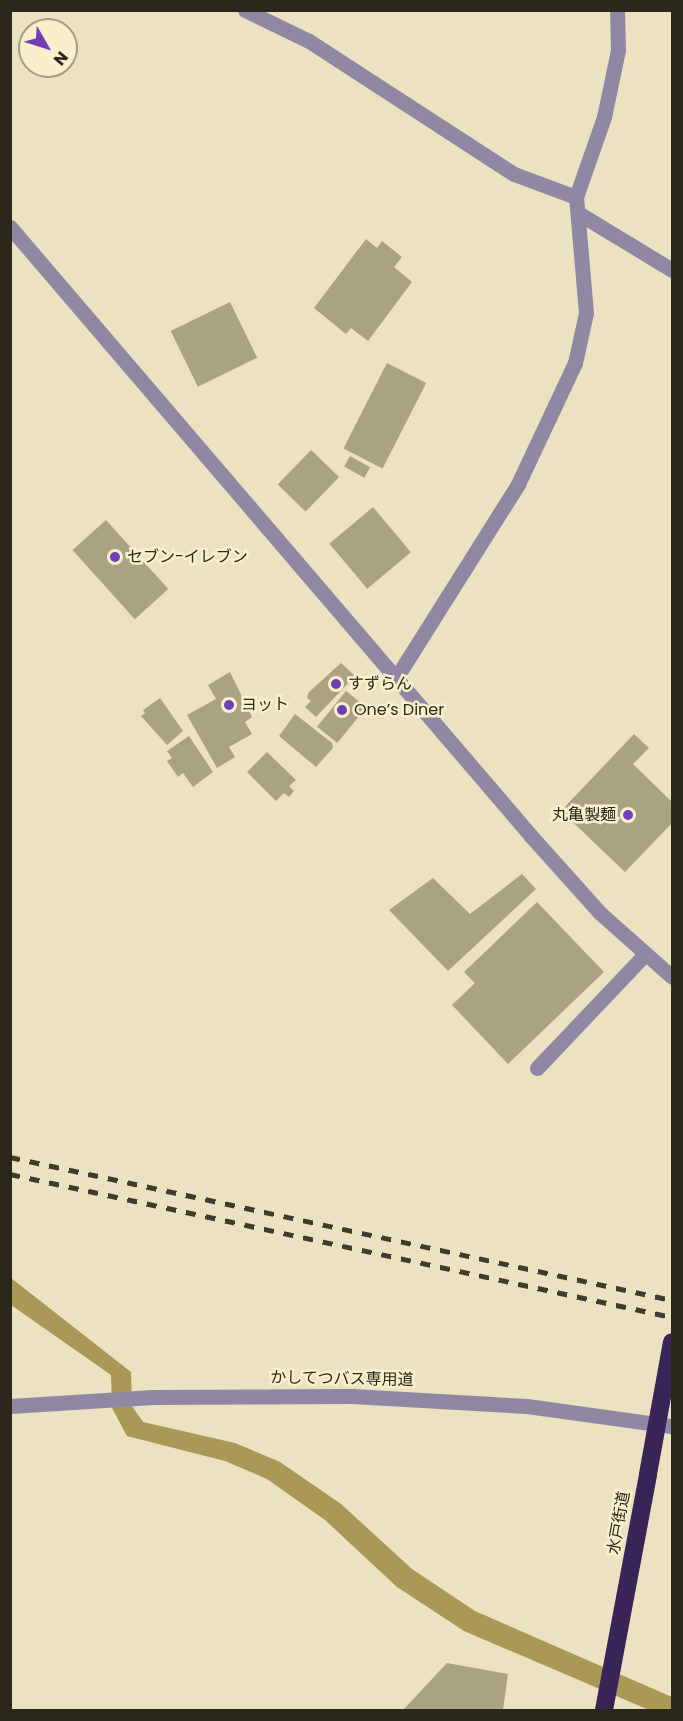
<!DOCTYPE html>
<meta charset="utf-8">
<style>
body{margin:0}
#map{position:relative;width:683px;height:1721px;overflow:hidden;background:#eae2c0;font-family:Poppins,"Noto Sans JP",sans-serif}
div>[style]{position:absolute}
.water>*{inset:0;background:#aa9956}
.building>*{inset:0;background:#aaa383;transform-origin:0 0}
.minor>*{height:15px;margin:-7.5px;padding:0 7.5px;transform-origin:7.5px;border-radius:7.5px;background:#9088a3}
.highway>*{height:18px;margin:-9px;padding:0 9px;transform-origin:9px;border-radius:9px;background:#392458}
.rail>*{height:4.5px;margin-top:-2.25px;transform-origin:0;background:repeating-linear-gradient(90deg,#403c2d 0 10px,transparent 0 20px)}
.highway-bridge>*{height:18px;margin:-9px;padding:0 9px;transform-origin:9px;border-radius:9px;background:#392458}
.dots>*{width:16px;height:16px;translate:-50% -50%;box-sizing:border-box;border:3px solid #f8efcd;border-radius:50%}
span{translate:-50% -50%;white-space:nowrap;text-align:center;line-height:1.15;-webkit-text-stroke:5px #f8efcd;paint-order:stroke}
.poi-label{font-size:16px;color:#2b281b}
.left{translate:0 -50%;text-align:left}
.right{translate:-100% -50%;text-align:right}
.street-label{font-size:16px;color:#2b281b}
.frame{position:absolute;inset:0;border:12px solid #2b281b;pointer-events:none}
.north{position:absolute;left:18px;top:18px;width:60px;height:60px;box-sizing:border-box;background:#f8efcd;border:2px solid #a69f86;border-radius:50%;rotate:129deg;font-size:16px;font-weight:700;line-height:24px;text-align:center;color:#2b281b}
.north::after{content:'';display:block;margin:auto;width:21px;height:27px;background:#723eb5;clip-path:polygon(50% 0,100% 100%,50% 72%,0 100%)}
</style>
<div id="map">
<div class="water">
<div style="clip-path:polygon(11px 1278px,131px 1372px,132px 1406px,143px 1422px,235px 1443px,280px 1462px,341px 1504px,412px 1569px,475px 1611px,672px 1697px,672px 1710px,649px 1710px,464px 1631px,397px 1587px,325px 1520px,267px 1479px,225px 1461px,127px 1436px,112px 1408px,111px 1375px,11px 1305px)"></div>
</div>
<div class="building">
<div style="clip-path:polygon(366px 239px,377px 248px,382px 241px,402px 257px,394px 267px,412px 282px,368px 341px,351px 328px,346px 334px,314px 308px)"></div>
<div style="left:230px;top:302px;width:62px;height:66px;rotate:64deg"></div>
<div style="left:387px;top:363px;width:44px;height:96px;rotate:27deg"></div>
<div style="left:311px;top:450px;width:39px;height:48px;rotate:44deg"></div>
<div style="left:350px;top:456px;width:23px;height:12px;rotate:29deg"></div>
<div style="left:373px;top:507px;width:59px;height:57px;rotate:50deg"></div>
<div style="left:106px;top:520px;width:93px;height:45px;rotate:48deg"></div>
<div style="clip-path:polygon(341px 663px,355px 676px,316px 717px,305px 707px,311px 701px,307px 698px,309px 692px)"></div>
<div style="clip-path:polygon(230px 672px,252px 717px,245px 722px,252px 734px,229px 747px,235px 757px,217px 768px,187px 715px,216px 699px,208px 685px)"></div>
<div style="left:346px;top:691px;width:26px;height:46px;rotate:39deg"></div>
<div style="clip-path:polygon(160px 698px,183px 731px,167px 745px,141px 716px,145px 713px,143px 710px)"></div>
<div style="clip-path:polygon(295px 714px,332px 743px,333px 748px,316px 767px,279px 736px)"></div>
<div style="clip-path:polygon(634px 734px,649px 748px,633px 764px,672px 802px,672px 823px,625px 872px,561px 811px)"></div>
<div style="clip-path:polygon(189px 736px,213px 772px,193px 787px,183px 773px,178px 777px,167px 761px,172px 758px,167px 751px)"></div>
<div style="clip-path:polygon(267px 752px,296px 780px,289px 786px,294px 791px,289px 797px,284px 793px,276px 801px,247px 772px)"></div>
<div style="clip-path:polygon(522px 874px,536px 889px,448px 971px,389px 910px,433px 878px,470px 914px)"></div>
<div style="clip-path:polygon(537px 902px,604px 972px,508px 1064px,452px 1005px,475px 983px,464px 972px)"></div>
<div style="clip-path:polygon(447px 1663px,508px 1674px,503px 1710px,403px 1710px)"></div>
</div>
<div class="minor">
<div style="left:245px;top:10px;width:71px;rotate:25.8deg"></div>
<div style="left:309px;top:41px;width:244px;rotate:33deg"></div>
<div style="left:514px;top:174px;width:66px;rotate:20.4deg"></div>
<div style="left:578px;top:213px;width:110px;rotate:31.2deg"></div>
<div style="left:10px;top:227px;width:801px;rotate:49.45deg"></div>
<div style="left:531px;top:836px;width:103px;rotate:48.1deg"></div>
<div style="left:600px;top:913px;width:96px;rotate:41.6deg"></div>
<div style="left:396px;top:678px;width:229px;rotate:-57.8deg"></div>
<div style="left:518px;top:484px;width:134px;rotate:-64.8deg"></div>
<div style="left:575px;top:363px;width:51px;rotate:-77.6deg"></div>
<div style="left:586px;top:313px;width:116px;rotate:-94.9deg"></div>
<div style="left:576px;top:197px;width:85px;rotate:-70.7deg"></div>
<div style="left:604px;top:117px;width:68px;rotate:-78.2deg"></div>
<div style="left:618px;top:50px;width:40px;rotate:-91.4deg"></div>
<div style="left:537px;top:1068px;width:157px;rotate:-46.5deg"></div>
<div style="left:10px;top:1406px;width:143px;rotate:-3.6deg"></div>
<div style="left:153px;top:1397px;width:199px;rotate:-0.3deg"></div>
<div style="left:352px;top:1396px;width:175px;rotate:3.3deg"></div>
<div style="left:527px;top:1406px;width:146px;rotate:7.9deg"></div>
</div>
<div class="highway">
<div style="left:604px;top:1710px;width:240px;rotate:-79.4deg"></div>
</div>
<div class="rail">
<div style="left:10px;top:1157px;width:677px;rotate:12.19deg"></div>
<div style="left:10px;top:1174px;width:677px;rotate:12.19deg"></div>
</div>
<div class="highway-bridge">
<div style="left:648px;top:1474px;width:134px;rotate:-79.7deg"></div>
</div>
<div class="dots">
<div style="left:115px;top:557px;background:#723eb5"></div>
<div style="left:336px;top:684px;background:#723eb5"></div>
<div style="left:229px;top:705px;background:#723eb5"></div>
<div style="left:342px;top:710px;background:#723eb5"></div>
<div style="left:628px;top:815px;background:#723eb5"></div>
</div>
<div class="poi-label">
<span class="left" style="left:127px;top:557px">セブン-イレブン</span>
<span class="left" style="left:348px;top:684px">すずらん</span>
<span class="left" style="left:241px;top:705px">ヨット</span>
<span class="left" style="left:354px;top:710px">One’s Diner</span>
<span class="right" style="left:616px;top:815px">丸亀製麺</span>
</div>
<div class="street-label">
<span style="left:342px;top:1379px;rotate:1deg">かしてつバス専用道</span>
<span style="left:619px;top:1523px;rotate:-80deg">水戸街道</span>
</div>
<div class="frame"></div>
<div class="north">N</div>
</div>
